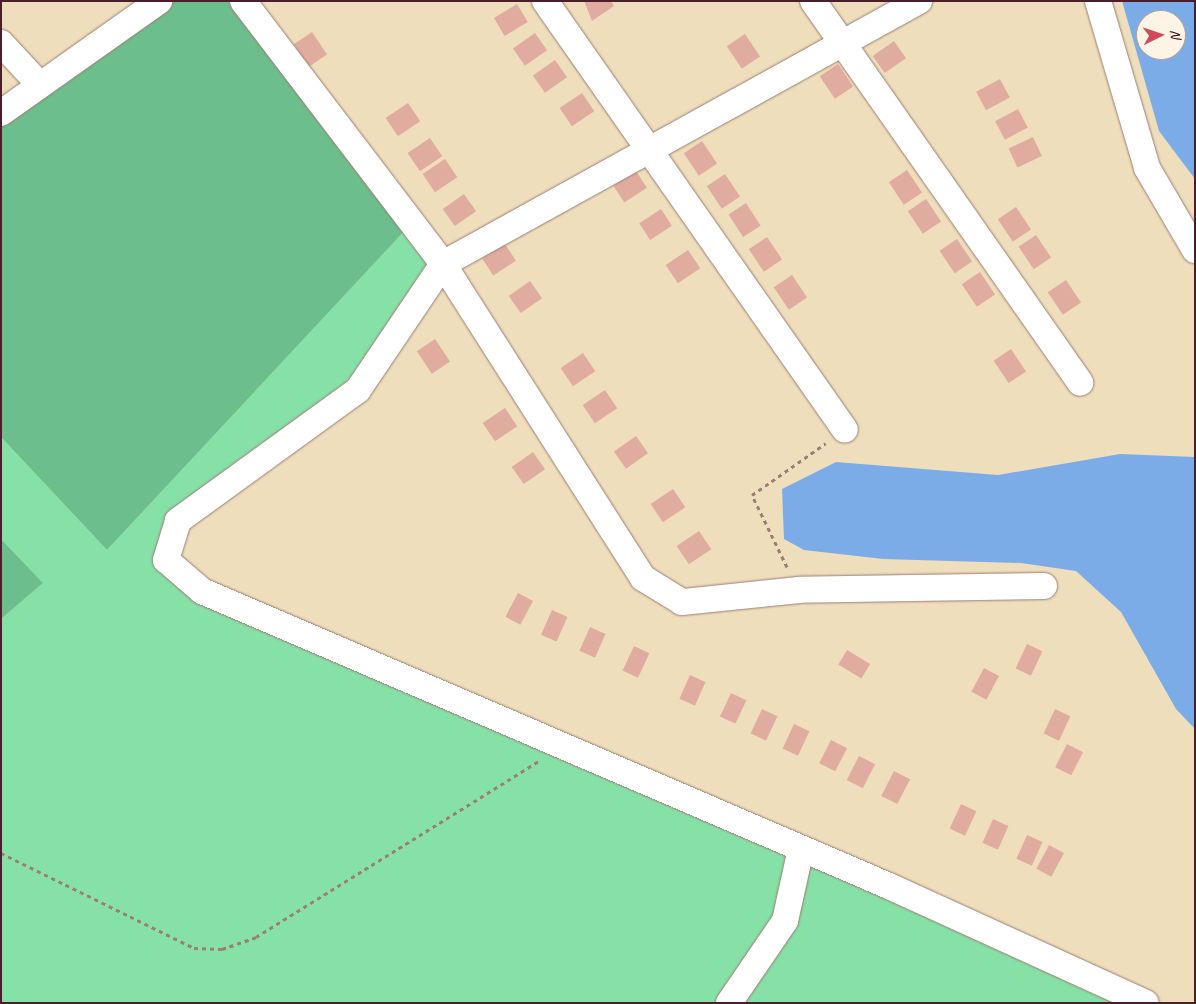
<!DOCTYPE html>
<style>
body{margin:0}
#map{position:relative;width:1196px;height:1004px;overflow:hidden;background:#efdebc;font-family:Caveat,sans-serif}
div>[style]{position:absolute}
.green>*{inset:0;background:#86e1a7}
.forest>*{inset:0;background:#6cbf8c}
.water>*{inset:0;background:#7cace7}
.building>*{inset:0;background:#e1aca0;transform-origin:0 0}
.path>*{height:3px;margin-top:-1.5px;transform-origin:0;background:repeating-linear-gradient(90deg,#9c7e74 0 4px,transparent 0 8px)}
.roads{filter:drop-shadow(0 0 1px #9c7e74) drop-shadow(0 0 1px #9c7e74)}
.minor>*{height:26px;margin:-13px;padding:0 13px;transform-origin:13px;border-radius:13px;background:#fff}
span{translate:-50% -50%;white-space:nowrap;text-align:center;line-height:1.15;-webkit-text-stroke:4px #fcf5e5;paint-order:stroke}
.frame{position:absolute;inset:0;border:2px solid #4a1f2b;pointer-events:none}
.north{position:absolute;left:1136px;top:10px;width:50px;height:50px;box-sizing:border-box;background:#fcf5e5;border:1px solid #b59f9b;border-radius:50%;rotate:86deg;font-size:14px;font-weight:700;line-height:20px;text-align:center;color:#4a1f2b}
.north::after{content:'';display:block;margin:auto;width:18px;height:22px;background:#d1495b;clip-path:polygon(50% 0,100% 100%,50% 72%,0 100%)}
</style>
<div id="map">
<div class="green">
<div style="clip-path:polygon(410px 225px,443px 264px,358px 390px,178px 521px,166px 560px,202px 591px,1146px 1003px,1px 1003px,1px 619px,43px 583px,1px 539px,1px 437px,107px 550px)"></div>
</div>
<div class="forest">
<div style="clip-path:polygon(159px 1px,243px 1px,410px 225px,107px 550px,1px 437px,1px 113px)"></div>
<div style="clip-path:polygon(1px 539px,43px 583px,1px 619px)"></div>
</div>
<div class="water">
<div style="clip-path:polygon(evenodd,1122px 1px,1195px 1px,1195px 179px,1159px 131px,1122px 1px,1146px 20px,1176px 20px,1176px 50px,1146px 50px,1146px 20px)"></div>
<div style="clip-path:polygon(1120px 454px,1195px 457px,1195px 729px,1176px 709px,1121px 612px,1076px 571px,1021px 563px,883px 559px,804px 550px,784px 539px,782px 489px,836px 462px,998px 475px)"></div>
</div>
<div class="building">
<div style="clip-path:polygon(584px 1px,611px 1px,614px 6px,592px 21px)"></div>
<div style="left:517px;top:4px;width:21px;height:27px;rotate:59deg"></div>
<div style="left:312px;top:32px;width:27px;height:22px;rotate:56deg"></div>
<div style="left:535px;top:33px;width:21px;height:27px;rotate:55deg"></div>
<div style="left:745px;top:34px;width:27px;height:22px;rotate:56deg"></div>
<div style="left:894px;top:41px;width:21px;height:26px;rotate:55deg"></div>
<div style="left:555px;top:60px;width:21px;height:27px;rotate:55deg"></div>
<div style="left:838px;top:64px;width:27px;height:22px;rotate:56deg"></div>
<div style="left:1000px;top:79px;width:21px;height:27px;rotate:62deg"></div>
<div style="left:582px;top:93px;width:22px;height:27px;rotate:56deg"></div>
<div style="left:408px;top:103px;width:22px;height:27px;rotate:56deg"></div>
<div style="left:1018px;top:109px;width:21px;height:26px;rotate:62deg"></div>
<div style="left:1033px;top:137px;width:21px;height:27px;rotate:65deg"></div>
<div style="left:430px;top:138px;width:22px;height:27px;rotate:56deg"></div>
<div style="left:702px;top:141px;width:27px;height:22px;rotate:56deg"></div>
<div style="left:445px;top:159px;width:22px;height:27px;rotate:56deg"></div>
<div style="left:907px;top:170px;width:27px;height:22px;rotate:56deg"></div>
<div style="left:636px;top:171px;width:20px;height:27px;rotate:57deg"></div>
<div style="left:725px;top:174px;width:27px;height:22px;rotate:56deg"></div>
<div style="left:464px;top:194px;width:21px;height:26px;rotate:55deg"></div>
<div style="left:926px;top:199px;width:27px;height:22px;rotate:56deg"></div>
<div style="left:746px;top:203px;width:27px;height:21px;rotate:57deg"></div>
<div style="left:1016px;top:207px;width:27px;height:22px;rotate:56deg"></div>
<div style="left:661px;top:209px;width:20px;height:26px;rotate:57deg"></div>
<div style="left:1036px;top:235px;width:27px;height:21px;rotate:56deg"></div>
<div style="left:767px;top:237px;width:27px;height:22px;rotate:56deg"></div>
<div style="left:957px;top:239px;width:27px;height:21px;rotate:56deg"></div>
<div style="left:505px;top:244px;width:20px;height:27px;rotate:57deg"></div>
<div style="left:688px;top:250px;width:22px;height:27px;rotate:56deg"></div>
<div style="left:980px;top:272px;width:27px;height:22px;rotate:56deg"></div>
<div style="left:792px;top:275px;width:27px;height:22px;rotate:56deg"></div>
<div style="left:1066px;top:280px;width:27px;height:22px;rotate:56deg"></div>
<div style="left:530px;top:281px;width:21px;height:26px;rotate:55deg"></div>
<div style="left:435px;top:339px;width:27px;height:22px;rotate:56deg"></div>
<div style="left:1011px;top:349px;width:27px;height:21px;rotate:56deg"></div>
<div style="left:583px;top:353px;width:22px;height:27px;rotate:56deg"></div>
<div style="left:605px;top:390px;width:22px;height:27px;rotate:56deg"></div>
<div style="left:505px;top:408px;width:22px;height:27px;rotate:56deg"></div>
<div style="left:636px;top:436px;width:21px;height:27px;rotate:55deg"></div>
<div style="left:533px;top:452px;width:21px;height:26px;rotate:55deg"></div>
<div style="left:673px;top:489px;width:22px;height:27px;rotate:56deg"></div>
<div style="left:699px;top:531px;width:22px;height:27px;rotate:56deg"></div>
<div style="left:518px;top:593px;width:17px;height:27px;rotate:28deg"></div>
<div style="left:552px;top:610px;width:17px;height:27px;rotate:24deg"></div>
<div style="left:590px;top:627px;width:17px;height:26px;rotate:24deg"></div>
<div style="left:1027px;top:644px;width:17px;height:27px;rotate:25deg"></div>
<div style="left:634px;top:646px;width:17px;height:27px;rotate:25deg"></div>
<div style="left:847px;top:650px;width:27px;height:17px;rotate:31deg"></div>
<div style="left:984px;top:668px;width:17px;height:27px;rotate:28deg"></div>
<div style="left:690px;top:675px;width:17px;height:26px;rotate:24deg"></div>
<div style="left:731px;top:693px;width:17px;height:26px;rotate:25deg"></div>
<div style="left:762px;top:709px;width:17px;height:27px;rotate:25deg"></div>
<div style="left:1055px;top:709px;width:17px;height:27px;rotate:25deg"></div>
<div style="left:794px;top:724px;width:17px;height:27px;rotate:25deg"></div>
<div style="left:831px;top:740px;width:18px;height:26px;rotate:27deg"></div>
<div style="left:1067px;top:744px;width:18px;height:26px;rotate:27deg"></div>
<div style="left:859px;top:756px;width:18px;height:27px;rotate:27deg"></div>
<div style="left:894px;top:771px;width:18px;height:28px;rotate:27deg"></div>
<div style="left:961px;top:804px;width:17px;height:27px;rotate:25deg"></div>
<div style="left:993px;top:819px;width:17px;height:26px;rotate:24deg"></div>
<div style="left:1027px;top:835px;width:17px;height:26px;rotate:24deg"></div>
<div style="left:1049px;top:845px;width:17px;height:27px;rotate:28deg"></div>
</div>
<div class="path">
<div style="left:787px;top:567px;width:80px;rotate:-115.9deg"></div>
<div style="left:752px;top:495px;width:90px;rotate:-35.1deg"></div>
<div style="left:1px;top:853px;width:215px;rotate:26.2deg"></div>
<div style="left:194px;top:948px;width:28px;rotate:2deg"></div>
<div style="left:222px;top:949px;width:36px;rotate:-19deg"></div>
<div style="left:256px;top:937px;width:333px;rotate:-31.9deg"></div>
</div>
<div class="roads">
<div class="minor">
<div style="left:243px;top:1px;width:330px;rotate:52.7deg"></div>
<div style="left:443px;top:264px;width:544px;rotate:-28.92deg"></div>
<div style="left:545px;top:1px;width:523px;rotate:55.03deg"></div>
<div style="left:813px;top:1px;width:466px;rotate:55deg"></div>
<div style="left:1098px;top:1px;width:174px;rotate:73.6deg"></div>
<div style="left:1147px;top:168px;width:95px;rotate:59.7deg"></div>
<div style="left:1px;top:43px;width:57px;rotate:47.1deg"></div>
<div style="left:1px;top:113px;width:194px;rotate:-35.3deg"></div>
<div style="left:1044px;top:586px;width:245px;rotate:179.1deg"></div>
<div style="left:799px;top:590px;width:118px;rotate:174.1deg"></div>
<div style="left:682px;top:602px;width:46px;rotate:-148.4deg"></div>
<div style="left:643px;top:578px;width:372px;rotate:-122.5deg"></div>
<div style="left:443px;top:264px;width:152px;rotate:124deg"></div>
<div style="left:358px;top:390px;width:223px;rotate:144deg"></div>
<div style="left:178px;top:521px;width:41px;rotate:107.1deg"></div>
<div style="left:166px;top:560px;width:48px;rotate:40.7deg"></div>
<div style="left:202px;top:591px;width:748px;rotate:23.24deg"></div>
<div style="left:889px;top:886px;width:282px;rotate:24.5deg"></div>
<div style="left:729px;top:1003px;width:99px;rotate:-55.7deg"></div>
<div style="left:785px;top:921px;width:74px;rotate:-77.5deg"></div>
</div>
</div>
<div class="frame"></div>
<div class="north">N</div>
</div>
